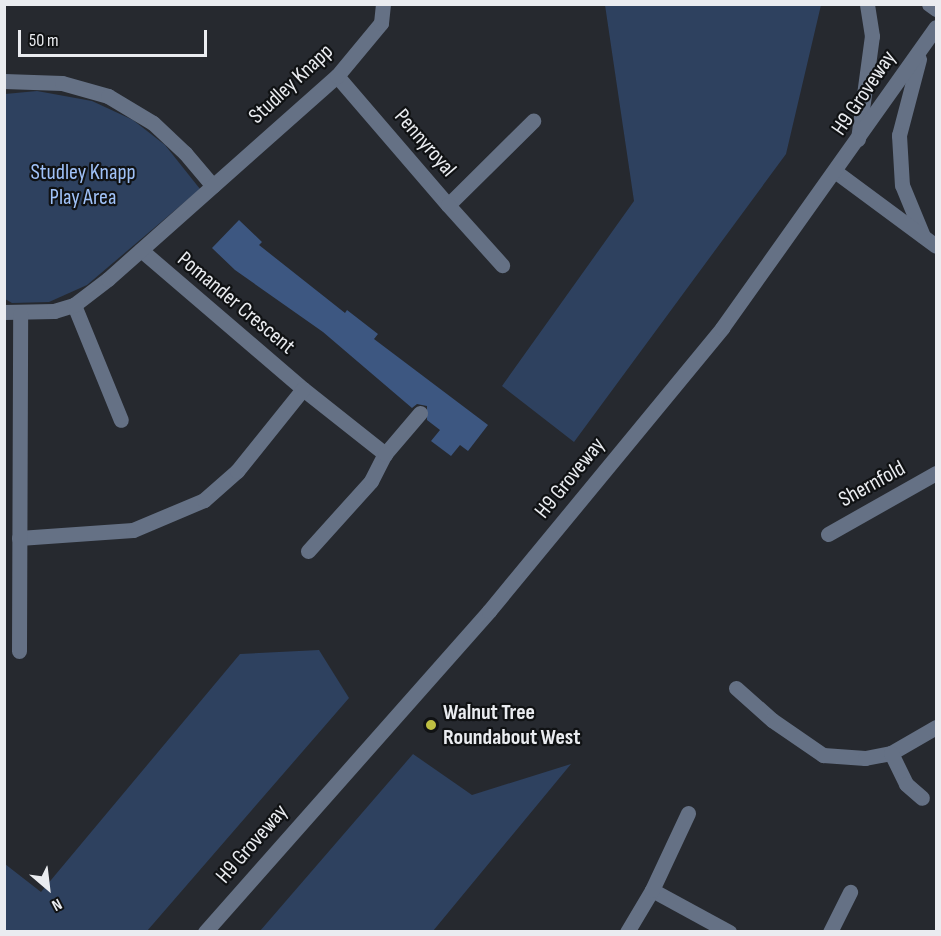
<!DOCTYPE html>
<style>
body{margin:0}
#map{position:relative;width:941px;height:936px;overflow:hidden;background:#26292f;font-family:"Sofia Sans Condensed",sans-serif}
div>[style]{position:absolute}
.green>*{inset:0;background:#2e415f}
.building>*{inset:0;background:#3d5781}
.minor>*{height:15px;margin:-7.5px;padding:0 7.5px;transform-origin:7.5px;border-radius:7.5px;background:#657185}
.dots>*{width:16px;height:16px;translate:-50% -50%;box-sizing:border-box;border:3px solid #101214;border-radius:50%}
span{translate:-50% -50%;white-space:nowrap;text-align:center;line-height:1.15;-webkit-text-stroke:4.5px #101214;paint-order:stroke}
.street-label{font-size:22px;color:#eaecf0}
.park-label{font-size:22px;color:#a0c2f8}
.poi-label{font-size:22px;color:#eaecf0;font-weight:700}
.left{translate:0 -50%;text-align:left}
.frame{position:absolute;inset:0;border:6px solid #eaecf0;pointer-events:none}
.north{position:absolute;left:18px;top:858px;width:60px;height:60px;-webkit-text-stroke:4px #101214;paint-order:stroke;rotate:152deg;font-size:16px;font-weight:700;line-height:24px;text-align:center;color:#eaecf0}
.north::after{content:'';display:block;margin:auto;width:21px;height:27px;background:#eaecf0;clip-path:polygon(50% 0,100% 100%,50% 72%,0 100%)}
.scale{position:absolute;left:18px;top:30px;width:189px;height:27px;box-sizing:border-box;border:3px solid #eaecf0;border-top:0;padding-left:8px;font-size:18px;line-height:21px;white-space:nowrap;color:#eaecf0;-webkit-text-stroke:4px #101214;paint-order:stroke}
</style>
<div id="map">
<div class="green">
<div style="clip-path:polygon(605px 5px,821px 5px,786px 154px,574px 442px,502px 386px,634px 201px)"></div>
<div style="clip-path:polygon(37px 91px,92px 101px,133px 120px,165px 145px,200px 189px,87px 285px,49px 302px,12px 303px,5px 299px,5px 94px)"></div>
<div style="clip-path:polygon(319px 650px,349px 698px,147px 931px,5px 931px,5px 864px,41px 892px,240px 654px)"></div>
<div style="clip-path:polygon(413px 754px,472px 795px,571px 764px,433px 931px,260px 931px)"></div>
</div>
<div class="building">
<div style="clip-path:polygon(239px 220px,262px 242px,259px 245px,345px 313px,347px 310px,378px 334px,374px 339px,488px 425px,468px 451px,460px 445px,451px 456px,431px 441px,440px 430px,427px 420px,427px 406px,417px 404px,412px 408px,323px 332px,235px 270px,212px 248px)"></div>
</div>
<div class="minor">
<div style="left:929px;top:4px;width:9px;rotate:36deg"></div>
<div style="left:919px;top:59px;width:79px;rotate:104.7deg"></div>
<div style="left:899px;top:135px;width:50px;rotate:86.6deg"></div>
<div style="left:902px;top:185px;width:55px;rotate:67.6deg"></div>
<div style="left:337px;top:76px;width:170px;rotate:49.3deg"></div>
<div style="left:448px;top:205px;width:120px;rotate:-44.7deg"></div>
<div style="left:4px;top:81px;width:58px;rotate:2deg"></div>
<div style="left:62px;top:83px;width:48px;rotate:15.8deg"></div>
<div style="left:108px;top:96px;width:52px;rotate:31deg"></div>
<div style="left:153px;top:123px;width:44px;rotate:43.2deg"></div>
<div style="left:185px;top:153px;width:43px;rotate:49.7deg"></div>
<div style="left:858px;top:139px;width:104px;rotate:-82.3deg"></div>
<div style="left:872px;top:36px;width:32px;rotate:-99deg"></div>
<div style="left:836px;top:172px;width:124px;rotate:36.5deg"></div>
<div style="left:448px;top:205px;width:81px;rotate:48deg"></div>
<div style="left:141px;top:250px;width:213px;rotate:40.6deg"></div>
<div style="left:303px;top:389px;width:105px;rotate:38.4deg"></div>
<div style="left:74px;top:305px;width:124px;rotate:67.8deg"></div>
<div style="left:4px;top:312px;width:50px;rotate:-1.1deg"></div>
<div style="left:54px;top:311px;width:21px;rotate:-17deg"></div>
<div style="left:74px;top:305px;width:43px;rotate:-37.4deg"></div>
<div style="left:108px;top:279px;width:306px;rotate:-41.6deg"></div>
<div style="left:337px;top:76px;width:69px;rotate:-50.3deg"></div>
<div style="left:381px;top:23px;width:19px;rotate:-84deg"></div>
<div style="left:828px;top:534px;width:124px;rotate:-29.5deg"></div>
<div style="left:19px;top:538px;width:114px;rotate:-4deg"></div>
<div style="left:133px;top:530px;width:77px;rotate:-22.9deg"></div>
<div style="left:204px;top:500px;width:44px;rotate:-41.3deg"></div>
<div style="left:237px;top:471px;width:105px;rotate:-51.2deg"></div>
<div style="left:308px;top:551px;width:94px;rotate:-48deg"></div>
<div style="left:371px;top:481px;width:30px;rotate:-63deg"></div>
<div style="left:385px;top:454px;width:54px;rotate:-49.5deg"></div>
<div style="left:19px;top:651px;width:337px;rotate:-89.8deg"></div>
<div style="left:736px;top:688px;width:48px;rotate:41.6deg"></div>
<div style="left:772px;top:720px;width:62px;rotate:34.5deg"></div>
<div style="left:823px;top:755px;width:42px;rotate:4.1deg"></div>
<div style="left:865px;top:758px;width:26px;rotate:-11deg"></div>
<div style="left:891px;top:753px;width:52px;rotate:-30deg"></div>
<div style="left:891px;top:753px;width:34px;rotate:64deg"></div>
<div style="left:906px;top:784px;width:21px;rotate:41deg"></div>
<div style="left:652px;top:890px;width:88px;rotate:28.6deg"></div>
<div style="left:205px;top:932px;width:429px;rotate:-48.5deg"></div>
<div style="left:489px;top:611px;width:367px;rotate:-50.5deg"></div>
<div style="left:722px;top:328px;width:369px;rotate:-54.6deg"></div>
<div style="left:627px;top:932px;width:49px;rotate:-59.2deg"></div>
<div style="left:652px;top:890px;width:85px;rotate:-64.9deg"></div>
<div style="left:830px;top:932px;width:45px;rotate:-63.4deg"></div>
</div>
<div class="dots">
<div style="left:431px;top:725px;background:#bebf42"></div>
</div>
<div class="street-label">
<span style="left:291px;top:84px;rotate:-43deg">Studley Knapp</span>
<span style="left:864px;top:93px;rotate:-56deg">H9 Groveway</span>
<span style="left:425px;top:143px;rotate:49deg">Pennyroyal</span>
<span style="left:236px;top:303px;rotate:40deg">Pomander Crescent</span>
<span style="left:570px;top:478px;rotate:-51deg">H9 Groveway</span>
<span style="left:872px;top:484px;rotate:-29deg">Shernfold</span>
<span style="left:252px;top:844px;rotate:-49deg">H9 Groveway</span>
</div>
<div class="park-label">
<span style="left:83px;top:185px">Studley Knapp<br>Play Area</span>
</div>
<div class="poi-label">
<span class="left" style="left:443px;top:725px">Walnut Tree<br>Roundabout West</span>
</div>
<div class="frame"></div>
<div class="north">N</div>
<div class="scale">50 m</div>
</div>
